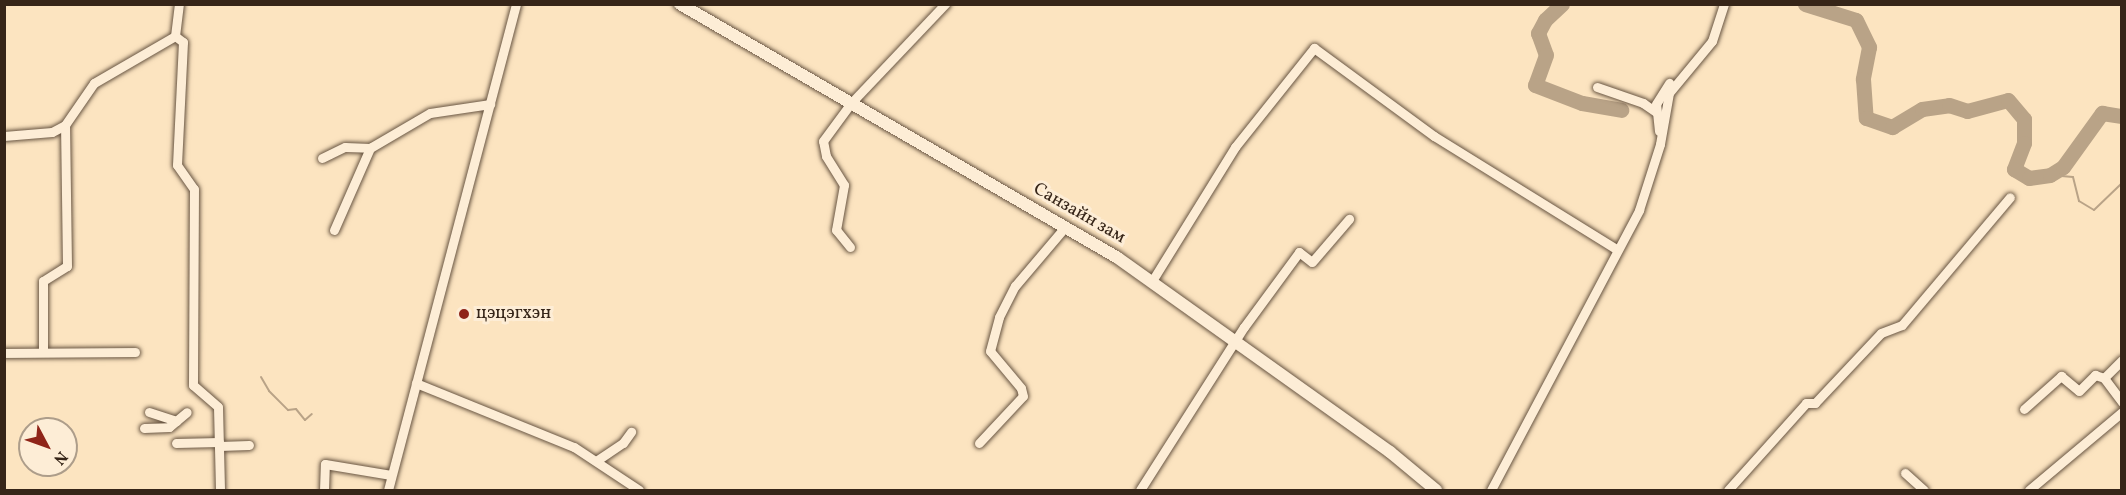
<!DOCTYPE html>
<meta charset="utf-8">
<style>
body{margin:0}
#map{position:relative;width:2126px;height:495px;overflow:hidden;background:#fce4c0;font-family:Vollkorn,serif}
div>[style]{position:absolute}
.stream>*{height:2px;margin:-1px;padding:0 1px;transform-origin:1px;border-radius:1px;background:#b9a387}
.river>*{height:15px;margin:-7.5px;padding:0 7.5px;transform-origin:7.5px;border-radius:7.5px;background:#b9a387}
.roads{filter:drop-shadow(0 0 2px #685542) drop-shadow(0 0 2px #685542)}
.street>*{height:9px;margin:-4.5px;padding:0 4.5px;transform-origin:4.5px;border-radius:4.5px;background:#fdedd6}
.secondary>*{height:12px;margin:-6px;padding:0 6px;transform-origin:6px;border-radius:6px;background:#fdedd6}
.dots>*{width:16px;height:16px;translate:-50% -50%;box-sizing:border-box;border:3px solid #fdedd6;border-radius:50%}
span{translate:-50% -50%;white-space:nowrap;text-align:center;line-height:1.15;-webkit-text-stroke:6px #fdedd6;paint-order:stroke}
.street-label{font-size:18px;color:#362518}
.poi-label{font-size:18px;color:#362518}
.left{translate:0 -50%;text-align:left}
.frame{position:absolute;inset:0;border:6px solid #362518;pointer-events:none}
.north{position:absolute;left:18px;top:417px;width:60px;height:60px;box-sizing:border-box;background:#fdedd6;border:2px solid #ad9d8a;border-radius:50%;rotate:131deg;font-size:16px;font-weight:700;line-height:24px;text-align:center;color:#362518}
.north::after{content:'';display:block;margin:auto;width:21px;height:27px;background:#8f2418;clip-path:polygon(50% 0,100% 100%,50% 72%,0 100%)}
</style>
<div id="map">
<div class="stream">
<div style="left:2050px;top:175px;width:23px;rotate:5deg"></div>
<div style="left:2073px;top:177px;width:25px;rotate:76deg"></div>
<div style="left:2079px;top:201px;width:17px;rotate:31deg"></div>
<div style="left:2094px;top:210px;width:39px;rotate:-44deg"></div>
<div style="left:261px;top:377px;width:16px;rotate:60deg"></div>
<div style="left:269px;top:391px;width:27px;rotate:45deg"></div>
<div style="left:288px;top:410px;width:8px;rotate:-7deg"></div>
<div style="left:296px;top:409px;width:14px;rotate:51deg"></div>
<div style="left:305px;top:420px;width:9px;rotate:-41deg"></div>
</div>
<div class="river">
<div style="left:1562px;top:4px;width:23px;rotate:137deg"></div>
<div style="left:1545px;top:20px;width:15px;rotate:118deg"></div>
<div style="left:1538px;top:33px;width:23px;rotate:70deg"></div>
<div style="left:1546px;top:55px;width:32px;rotate:110deg"></div>
<div style="left:1535px;top:85px;width:50px;rotate:21deg"></div>
<div style="left:1582px;top:103px;width:40px;rotate:10deg"></div>
<div style="left:1805px;top:4px;width:53px;rotate:17.4deg"></div>
<div style="left:1856px;top:20px;width:30px;rotate:64deg"></div>
<div style="left:1869px;top:47px;width:33px;rotate:101deg"></div>
<div style="left:1863px;top:79px;width:39px;rotate:86deg"></div>
<div style="left:1866px;top:118px;width:28px;rotate:19deg"></div>
<div style="left:1892px;top:127px;width:35px;rotate:-31deg"></div>
<div style="left:1922px;top:109px;width:27px;rotate:-8deg"></div>
<div style="left:1949px;top:105px;width:19px;rotate:18deg"></div>
<div style="left:1967px;top:111px;width:42px;rotate:-15deg"></div>
<div style="left:2008px;top:100px;width:25px;rotate:50deg"></div>
<div style="left:2024px;top:119px;width:24px;rotate:90deg"></div>
<div style="left:2024px;top:143px;width:28px;rotate:111deg"></div>
<div style="left:2014px;top:169px;width:17px;rotate:31deg"></div>
<div style="left:2029px;top:178px;width:21px;rotate:-8deg"></div>
<div style="left:2050px;top:175px;width:15px;rotate:-32deg"></div>
<div style="left:2063px;top:167px;width:67px;rotate:-54.2deg"></div>
<div style="left:2102px;top:113px;width:20px;rotate:9deg"></div>
</div>
<div class="roads">
<div class="street">
<div style="left:175px;top:36px;width:10px;rotate:37deg"></div>
<div style="left:183px;top:42px;width:123px;rotate:92.8deg"></div>
<div style="left:177px;top:165px;width:29px;rotate:55deg"></div>
<div style="left:194px;top:189px;width:196px;rotate:90.3deg"></div>
<div style="left:193px;top:385px;width:33px;rotate:41deg"></div>
<div style="left:218px;top:407px;width:83px;rotate:88.6deg"></div>
<div style="left:1597px;top:87px;width:49px;rotate:19.2deg"></div>
<div style="left:1643px;top:103px;width:16px;rotate:35deg"></div>
<div style="left:1659px;top:131px;width:27px;rotate:-96deg"></div>
<div style="left:1656px;top:104px;width:25px;rotate:-58deg"></div>
<div style="left:4px;top:136px;width:48px;rotate:-4.8deg"></div>
<div style="left:52px;top:132px;width:15px;rotate:-28deg"></div>
<div style="left:65px;top:125px;width:51px;rotate:-55.4deg"></div>
<div style="left:94px;top:83px;width:94px;rotate:-30.1deg"></div>
<div style="left:175px;top:36px;width:32px;rotate:-83deg"></div>
<div style="left:322px;top:158px;width:25px;rotate:-26deg"></div>
<div style="left:345px;top:147px;width:25px;rotate:2deg"></div>
<div style="left:370px;top:148px;width:69px;rotate:-30.3deg"></div>
<div style="left:430px;top:113px;width:61px;rotate:-8.5deg"></div>
<div style="left:334px;top:230px;width:90px;rotate:-66.3deg"></div>
<div style="left:850px;top:247px;width:22px;rotate:-129deg"></div>
<div style="left:836px;top:230px;width:46px;rotate:-79.9deg"></div>
<div style="left:844px;top:185px;width:34px;rotate:-122deg"></div>
<div style="left:826px;top:156px;width:15px;rotate:-101deg"></div>
<div style="left:823px;top:141px;width:47px;rotate:-53.6deg"></div>
<div style="left:851px;top:103px;width:137px;rotate:-46.5deg"></div>
<div style="left:1152px;top:281px;width:158px;rotate:-58.2deg"></div>
<div style="left:1235px;top:147px;width:127px;rotate:-51.4deg"></div>
<div style="left:1314px;top:48px;width:149px;rotate:36.3deg"></div>
<div style="left:1434px;top:136px;width:216px;rotate:31.8deg"></div>
<div style="left:43px;top:351px;width:70px;rotate:-90deg"></div>
<div style="left:43px;top:281px;width:28px;rotate:-32deg"></div>
<div style="left:67px;top:266px;width:141px;rotate:-90.8deg"></div>
<div style="left:4px;top:353px;width:131px;rotate:-0.4deg"></div>
<div style="left:2122px;top:360px;width:25px;rotate:135deg"></div>
<div style="left:2104px;top:378px;width:30px;rotate:53deg"></div>
<div style="left:416px;top:383px;width:170px;rotate:22.1deg"></div>
<div style="left:574px;top:447px;width:78px;rotate:33.5deg"></div>
<div style="left:2024px;top:409px;width:50px;rotate:-41.7deg"></div>
<div style="left:2061px;top:376px;width:23px;rotate:40deg"></div>
<div style="left:2079px;top:391px;width:23px;rotate:-45deg"></div>
<div style="left:2095px;top:375px;width:9px;rotate:18deg"></div>
<div style="left:149px;top:412px;width:29px;rotate:18deg"></div>
<div style="left:144px;top:428px;width:25px;rotate:-2deg"></div>
<div style="left:169px;top:427px;width:23px;rotate:-40deg"></div>
<div style="left:176px;top:443px;width:43px;rotate:-1.3deg"></div>
<div style="left:979px;top:443px;width:64px;rotate:-46.9deg"></div>
<div style="left:1023px;top:396px;width:8px;rotate:-104deg"></div>
<div style="left:1021px;top:388px;width:48px;rotate:-130deg"></div>
<div style="left:990px;top:351px;width:35px;rotate:-75deg"></div>
<div style="left:999px;top:317px;width:35px;rotate:-63deg"></div>
<div style="left:1015px;top:286px;width:77px;rotate:-49.7deg"></div>
<div style="left:219px;top:446px;width:30px;rotate:-2deg"></div>
<div style="left:596px;top:461px;width:32px;rotate:-34deg"></div>
<div style="left:623px;top:443px;width:14px;rotate:-54deg"></div>
<div style="left:1905px;top:473px;width:25px;rotate:42deg"></div>
<div style="left:324px;top:490px;width:26px;rotate:-88deg"></div>
<div style="left:325px;top:464px;width:67px;rotate:9.5deg"></div>
<div style="left:388px;top:490px;width:503px;rotate:-75.24deg"></div>
<div style="left:1140px;top:490px;width:193px;rotate:-57.5deg"></div>
<div style="left:1244px;top:327px;width:93px;rotate:-53.7deg"></div>
<div style="left:1299px;top:252px;width:16px;rotate:38deg"></div>
<div style="left:1312px;top:262px;width:57px;rotate:-49.3deg"></div>
<div style="left:1491px;top:490px;width:317px;rotate:-62.1deg"></div>
<div style="left:1639px;top:210px;width:69px;rotate:-72.3deg"></div>
<div style="left:1660px;top:144px;width:52px;rotate:-80deg"></div>
<div style="left:1669px;top:93px;width:67px;rotate:-50.4deg"></div>
<div style="left:1712px;top:41px;width:39px;rotate:-72deg"></div>
<div style="left:1728px;top:490px;width:117px;rotate:-48.1deg"></div>
<div style="left:1806px;top:403px;width:9px"></div>
<div style="left:1815px;top:403px;width:96px;rotate:-46.7deg"></div>
<div style="left:1881px;top:333px;width:22px;rotate:-21deg"></div>
<div style="left:1902px;top:325px;width:167px;rotate:-49.8deg"></div>
<div style="left:2029px;top:490px;width:121px;rotate:-40deg"></div>
</div>
<div class="secondary">
<div style="left:680px;top:4px;width:506px;rotate:30.11deg"></div>
<div style="left:1118px;top:258px;width:334px;rotate:35.5deg"></div>
<div style="left:1390px;top:452px;width:60px;rotate:39.6deg"></div>
</div>
</div>
<div class="dots">
<div style="left:464px;top:314px;background:#8f2418"></div>
</div>
<div class="street-label">
<span style="left:1079px;top:214px;rotate:30deg">Санзайн зам</span>
</div>
<div class="poi-label">
<span class="left" style="left:476px;top:314px">цэцэгхэн</span>
</div>
<div class="frame"></div>
<div class="north">N</div>
</div>
